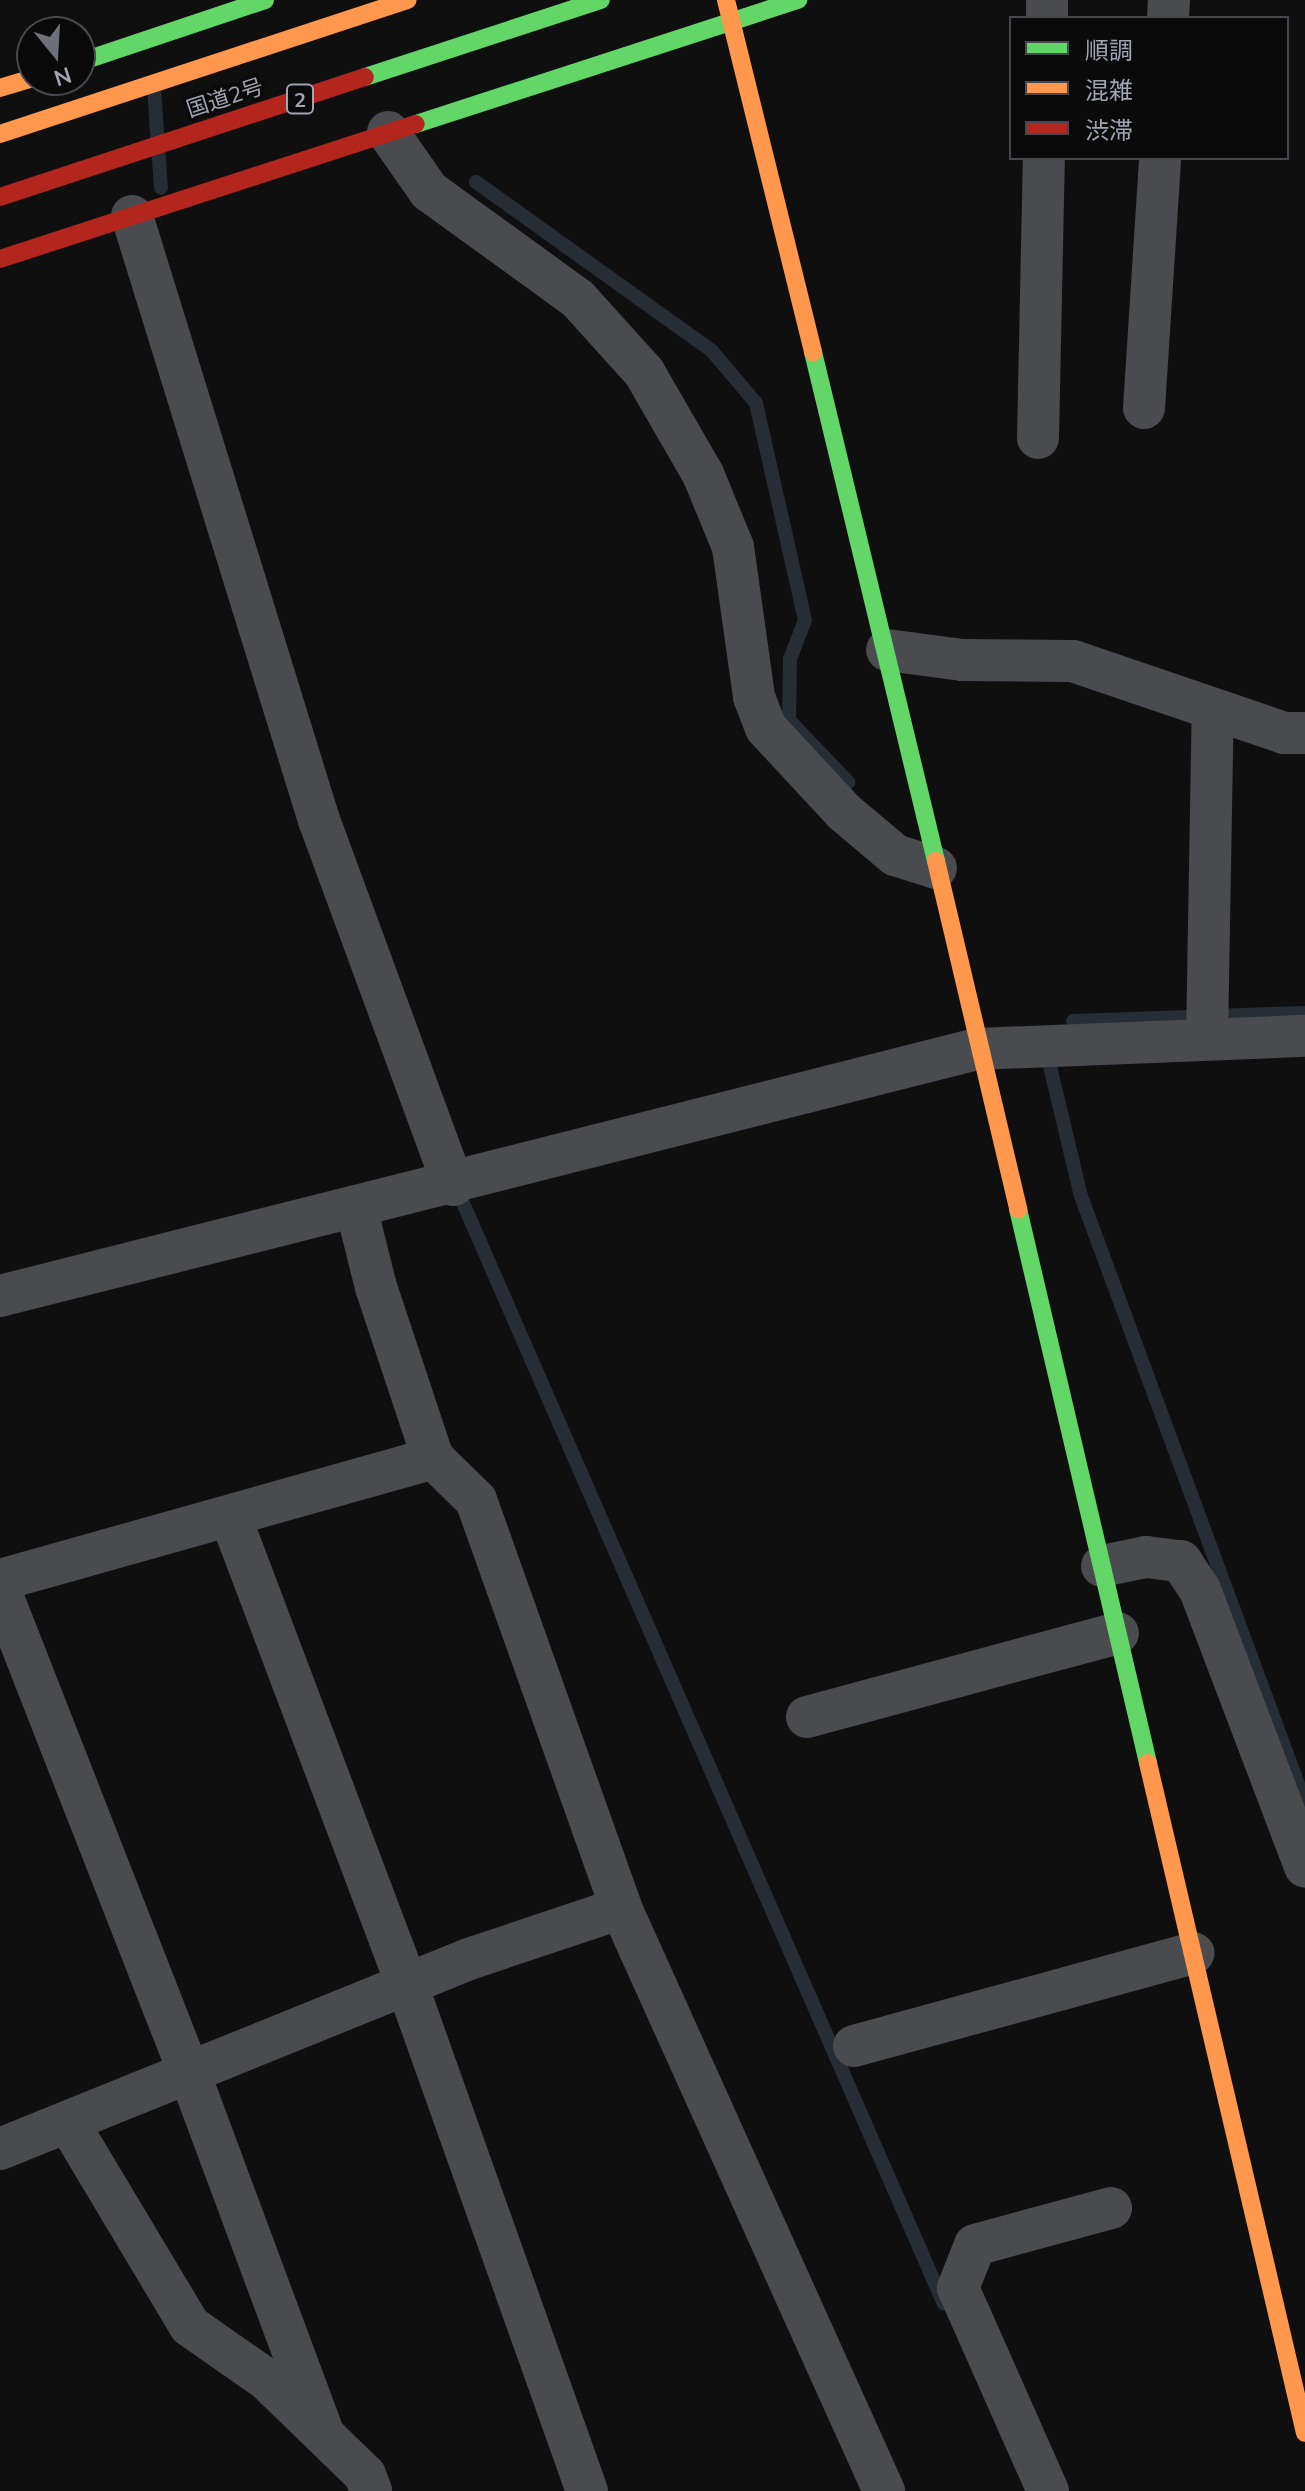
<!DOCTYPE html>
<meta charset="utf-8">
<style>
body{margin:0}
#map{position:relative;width:1305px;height:2491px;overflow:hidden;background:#0f0f10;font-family:Mulish,"Noto Sans JP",sans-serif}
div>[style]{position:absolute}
.stream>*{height:14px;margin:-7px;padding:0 7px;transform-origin:7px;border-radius:7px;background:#272d34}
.street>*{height:42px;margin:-21px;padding:0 21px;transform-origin:21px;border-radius:21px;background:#4a4b4f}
.fast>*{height:18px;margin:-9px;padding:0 9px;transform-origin:9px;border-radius:9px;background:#63d668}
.slow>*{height:18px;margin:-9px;padding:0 9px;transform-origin:9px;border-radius:9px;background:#ff974d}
.jam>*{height:18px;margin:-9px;padding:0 9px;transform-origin:9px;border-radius:9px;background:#b3261e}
span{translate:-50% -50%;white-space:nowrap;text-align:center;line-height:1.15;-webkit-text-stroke:7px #0a0a0b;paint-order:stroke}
.shield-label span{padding:2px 6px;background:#0a0a0b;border:2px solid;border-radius:6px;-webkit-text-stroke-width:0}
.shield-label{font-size:20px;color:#a1a4b1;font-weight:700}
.street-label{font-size:22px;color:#a1a4b1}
.legend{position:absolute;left:1009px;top:16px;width:280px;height:144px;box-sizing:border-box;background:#0a0a0b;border:2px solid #46484d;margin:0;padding:10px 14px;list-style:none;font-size:24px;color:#a1a4b1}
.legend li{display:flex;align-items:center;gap:16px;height:40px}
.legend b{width:40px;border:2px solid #46484d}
.north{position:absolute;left:16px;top:16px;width:80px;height:80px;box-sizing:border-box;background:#0a0a0b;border:2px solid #46484d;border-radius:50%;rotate:162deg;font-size:22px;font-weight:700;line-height:32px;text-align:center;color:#a1a4b1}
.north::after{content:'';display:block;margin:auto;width:28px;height:36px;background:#6e7079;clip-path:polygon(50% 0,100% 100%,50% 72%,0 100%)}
</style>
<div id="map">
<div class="stream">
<div style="left:154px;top:88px;width:100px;rotate:86deg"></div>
<div style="left:476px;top:182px;width:290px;rotate:35.6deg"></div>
<div style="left:712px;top:351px;width:68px;rotate:49.8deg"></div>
<div style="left:756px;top:403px;width:222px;rotate:77.3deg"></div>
<div style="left:805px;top:620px;width:42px;rotate:111deg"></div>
<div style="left:790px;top:659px;width:61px;rotate:90.9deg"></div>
<div style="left:789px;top:720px;width:86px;rotate:46.4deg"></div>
<div style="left:1073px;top:1021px;width:232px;rotate:-2deg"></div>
<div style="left:1048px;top:1058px;width:142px;rotate:76.6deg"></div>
<div style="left:1081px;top:1196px;width:647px;rotate:69.74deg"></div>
<div style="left:463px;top:1203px;width:1201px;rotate:66.4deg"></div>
</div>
<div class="street">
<div style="left:1047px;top:18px;width:18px;rotate:-90deg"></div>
<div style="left:1168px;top:18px;width:18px;rotate:-87deg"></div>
<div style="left:388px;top:132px;width:72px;rotate:55.2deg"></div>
<div style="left:429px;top:191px;width:184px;rotate:35.9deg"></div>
<div style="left:578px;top:299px;width:98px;rotate:47.9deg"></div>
<div style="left:644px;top:372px;width:118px;rotate:60deg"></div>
<div style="left:703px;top:474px;width:79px;rotate:67.7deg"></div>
<div style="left:733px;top:547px;width:151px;rotate:82deg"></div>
<div style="left:754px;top:697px;width:33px;rotate:69deg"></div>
<div style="left:766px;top:728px;width:115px;rotate:47.1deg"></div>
<div style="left:844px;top:812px;width:67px;rotate:40.1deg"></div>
<div style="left:895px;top:855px;width:43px;rotate:17.6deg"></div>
<div style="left:132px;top:216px;width:632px;rotate:72.8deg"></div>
<div style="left:319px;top:820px;width:389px;rotate:69.8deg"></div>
<div style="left:1144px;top:408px;width:251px;rotate:-86.3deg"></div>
<div style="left:1038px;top:438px;width:280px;rotate:-88.8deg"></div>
<div style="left:887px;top:650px;width:76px;rotate:7.6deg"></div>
<div style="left:962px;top:660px;width:111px;rotate:0.5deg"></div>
<div style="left:1073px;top:661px;width:223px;rotate:18.8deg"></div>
<div style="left:1284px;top:733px;width:21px"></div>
<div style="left:1207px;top:1039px;width:329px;rotate:-89deg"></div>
<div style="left:356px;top:1207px;width:82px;rotate:76deg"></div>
<div style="left:376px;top:1287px;width:180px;rotate:71.6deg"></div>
<div style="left:433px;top:1458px;width:60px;rotate:44.3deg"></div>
<div style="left:476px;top:1500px;width:433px;rotate:70.4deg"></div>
<div style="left:621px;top:1908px;width:640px;rotate:65.72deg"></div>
<div style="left:0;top:1296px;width:1008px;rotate:-14.19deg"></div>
<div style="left:977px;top:1049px;width:328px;rotate:-2.3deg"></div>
<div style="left:230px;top:1516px;width:501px;rotate:69.32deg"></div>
<div style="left:407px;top:1985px;width:537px;rotate:70.42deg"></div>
<div style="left:1102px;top:1566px;width:45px;rotate:-11.6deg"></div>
<div style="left:1146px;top:1557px;width:35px;rotate:7deg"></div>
<div style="left:1181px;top:1561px;width:35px;rotate:57deg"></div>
<div style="left:1200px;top:1590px;width:296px;rotate:69.2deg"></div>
<div style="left:0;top:1580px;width:450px;rotate:-15.7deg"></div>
<div style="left:0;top:1590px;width:521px;rotate:68.61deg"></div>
<div style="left:190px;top:2075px;width:384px;rotate:69.6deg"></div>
<div style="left:807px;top:1717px;width:322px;rotate:-15.1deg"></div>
<div style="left:854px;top:2046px;width:352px;rotate:-15.3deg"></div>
<div style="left:69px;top:2124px;width:235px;rotate:59.1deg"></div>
<div style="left:190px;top:2326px;width:93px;rotate:34.9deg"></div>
<div style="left:266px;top:2379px;width:138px;rotate:44.1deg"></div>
<div style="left:365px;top:2475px;width:17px;rotate:69deg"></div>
<div style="left:0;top:2149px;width:506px;rotate:-22.05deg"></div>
<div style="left:469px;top:1959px;width:160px;rotate:-18.5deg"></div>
<div style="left:1048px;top:2491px;width:222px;rotate:-113.9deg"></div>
<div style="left:958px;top:2288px;width:46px;rotate:-68.4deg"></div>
<div style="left:975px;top:2245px;width:141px;rotate:-15.2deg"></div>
</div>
<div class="fast">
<div style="left:80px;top:62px;width:195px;rotate:-18.5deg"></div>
<div style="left:365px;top:77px;width:248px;rotate:-18.1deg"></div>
<div style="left:416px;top:124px;width:402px;rotate:-18deg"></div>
<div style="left:813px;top:352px;width:524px;rotate:76.41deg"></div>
<div style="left:1018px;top:1209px;width:569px;rotate:76.79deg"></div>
</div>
<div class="slow">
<div style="left:726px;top:0;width:363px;rotate:76.1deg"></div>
<div style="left:0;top:88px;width:34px;rotate:-17deg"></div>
<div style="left:0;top:134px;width:429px;rotate:-18.2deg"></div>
<div style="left:936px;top:861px;width:358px;rotate:76.7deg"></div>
<div style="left:1148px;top:1763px;width:688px;rotate:76.81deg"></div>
</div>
<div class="jam">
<div style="left:0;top:197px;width:384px;rotate:-18.2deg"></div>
<div style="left:0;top:259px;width:437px;rotate:-18deg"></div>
</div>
<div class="shield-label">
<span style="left:300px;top:99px">2</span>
</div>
<div class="street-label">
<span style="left:225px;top:98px;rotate:-18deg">国道2号</span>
</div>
<ul class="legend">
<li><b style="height:10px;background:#63d668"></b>順調</li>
<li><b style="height:10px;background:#ff974d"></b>混雑</li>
<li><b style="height:10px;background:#b3261e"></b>渋滞</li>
</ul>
<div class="north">N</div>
</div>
